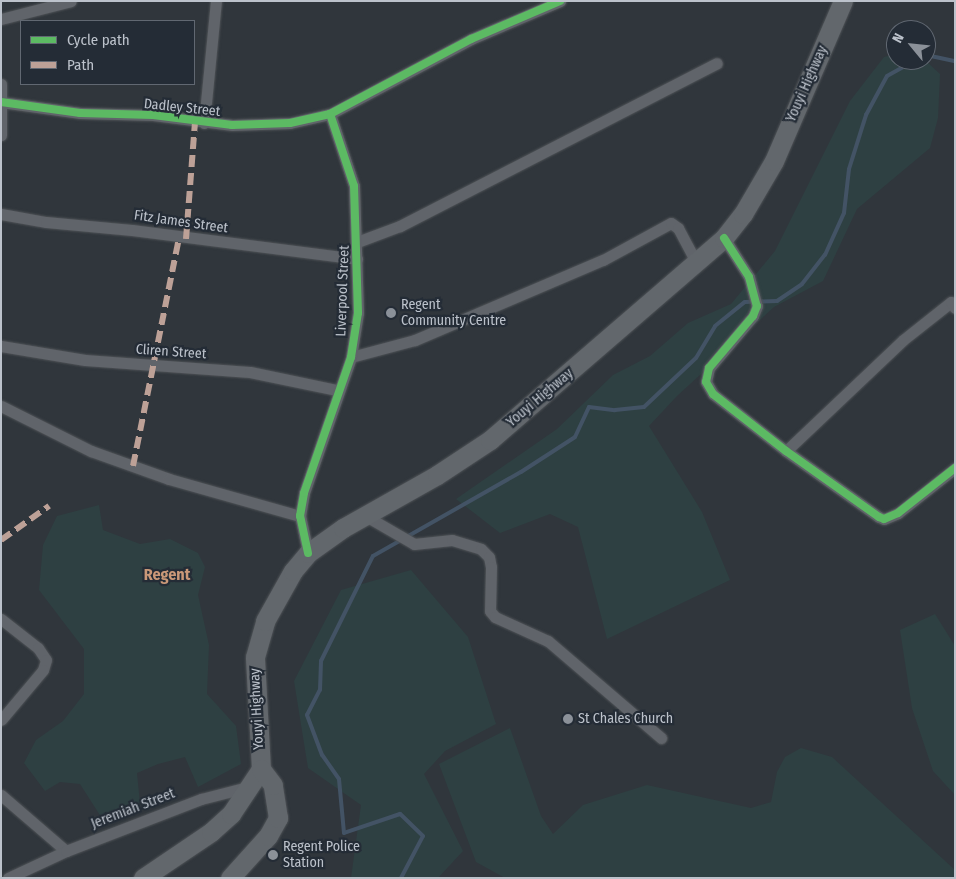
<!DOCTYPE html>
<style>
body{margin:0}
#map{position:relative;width:956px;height:879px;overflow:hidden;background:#30363c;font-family:"Fira Sans Condensed",sans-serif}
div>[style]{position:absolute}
.green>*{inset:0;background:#2e4042}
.stream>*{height:4px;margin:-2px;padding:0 2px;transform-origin:2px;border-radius:2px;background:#435365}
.roads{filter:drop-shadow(0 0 1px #4e5256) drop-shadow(0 0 1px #4e5256)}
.minor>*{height:11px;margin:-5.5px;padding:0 5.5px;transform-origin:5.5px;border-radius:5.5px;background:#60646a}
.primary>*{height:19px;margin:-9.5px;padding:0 9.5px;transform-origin:9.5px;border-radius:9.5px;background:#62676c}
.quiet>*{height:6px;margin-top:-3px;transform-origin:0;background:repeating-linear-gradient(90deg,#bda197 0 12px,transparent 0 18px)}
.cycleway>*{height:8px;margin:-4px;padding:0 4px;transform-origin:4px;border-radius:4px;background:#5cba63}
.dots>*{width:14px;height:14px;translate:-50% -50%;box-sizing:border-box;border:2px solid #242c36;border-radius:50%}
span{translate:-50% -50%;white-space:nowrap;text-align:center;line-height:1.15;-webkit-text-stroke:4.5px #242c36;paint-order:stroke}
.street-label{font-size:14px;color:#bcc2cb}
.poi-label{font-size:14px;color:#bcc2cb}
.left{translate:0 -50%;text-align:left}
.quarter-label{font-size:16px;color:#ca9878;font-weight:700}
.frame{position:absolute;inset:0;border:2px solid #bcc2cb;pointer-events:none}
.legend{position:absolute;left:20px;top:20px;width:175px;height:65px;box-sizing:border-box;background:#242c36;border:1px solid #616872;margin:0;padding:6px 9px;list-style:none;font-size:15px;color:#bcc2cb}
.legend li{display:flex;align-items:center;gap:10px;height:25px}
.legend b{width:25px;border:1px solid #616872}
.north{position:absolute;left:886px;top:20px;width:50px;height:50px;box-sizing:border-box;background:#242c36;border:1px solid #616872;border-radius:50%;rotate:298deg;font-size:14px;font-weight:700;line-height:20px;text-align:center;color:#bcc2cb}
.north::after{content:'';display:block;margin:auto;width:18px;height:22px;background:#8b9199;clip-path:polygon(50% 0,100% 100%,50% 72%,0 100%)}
</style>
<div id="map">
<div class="green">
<div style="clip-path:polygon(896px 54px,896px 60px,925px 60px,940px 74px,938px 118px,930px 148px,857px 209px,823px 281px,774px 307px,677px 396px,649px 426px,702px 512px,730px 580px,607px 639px,578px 527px,550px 514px,500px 533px,456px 499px,557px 429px,613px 375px,650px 356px,688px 323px,731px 304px,775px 251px,850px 101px,884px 57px)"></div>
<div style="clip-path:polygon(99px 505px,103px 530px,140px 544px,170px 539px,198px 553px,205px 567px,198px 595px,209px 645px,207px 694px,236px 726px,241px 764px,198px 787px,185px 757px,158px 764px,137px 773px,140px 803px,103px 820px,80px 784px,60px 782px,45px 791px,24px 763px,36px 740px,63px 721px,84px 694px,84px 649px,39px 590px,43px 545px,57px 516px)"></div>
<div style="clip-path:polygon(411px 570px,468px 637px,496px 724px,445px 751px,424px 774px,463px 851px,438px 878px,351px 878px,361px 805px,308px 768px,294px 681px,341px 590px)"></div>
<div style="clip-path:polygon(935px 614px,955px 646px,955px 795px,933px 771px,912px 708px,900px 630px)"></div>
<div style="clip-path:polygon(510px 728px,541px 816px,553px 834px,583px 805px,647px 785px,751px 808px,771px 802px,777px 772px,785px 757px,801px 748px,832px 757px,955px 870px,955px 878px,505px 878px,476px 862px,439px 764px)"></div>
</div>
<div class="stream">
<div style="left:926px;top:55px;width:30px;rotate:12deg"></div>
<div style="left:401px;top:878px;width:47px;rotate:-62.4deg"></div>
<div style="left:423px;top:836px;width:32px;rotate:-136deg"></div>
<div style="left:400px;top:814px;width:59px;rotate:161.3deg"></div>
<div style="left:344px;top:833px;width:54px;rotate:-95.3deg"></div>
<div style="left:339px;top:779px;width:29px;rotate:-125deg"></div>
<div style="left:322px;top:755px;width:43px;rotate:-110.6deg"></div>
<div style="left:307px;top:715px;width:28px;rotate:-63deg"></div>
<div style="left:320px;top:690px;width:29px;rotate:-88deg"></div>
<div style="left:321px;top:661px;width:117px;rotate:-63.7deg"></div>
<div style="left:373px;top:556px;width:170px;rotate:-29.6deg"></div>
<div style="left:521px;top:472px;width:64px;rotate:-32.9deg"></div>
<div style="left:575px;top:437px;width:33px;rotate:-65deg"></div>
<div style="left:589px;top:407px;width:26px;rotate:7deg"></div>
<div style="left:615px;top:410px;width:29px;rotate:-6deg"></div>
<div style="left:644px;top:407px;width:71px;rotate:-43.3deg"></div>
<div style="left:696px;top:358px;width:37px;rotate:-59deg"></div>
<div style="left:715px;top:326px;width:38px;rotate:-39deg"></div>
<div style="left:745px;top:302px;width:32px;rotate:-2deg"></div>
<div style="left:777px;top:301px;width:30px;rotate:-34deg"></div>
<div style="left:802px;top:284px;width:37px;rotate:-52deg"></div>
<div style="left:825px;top:255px;width:46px;rotate:-65.7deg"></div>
<div style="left:844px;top:213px;width:44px;rotate:-83.5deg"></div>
<div style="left:849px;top:169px;width:57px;rotate:-72.5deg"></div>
<div style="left:866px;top:115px;width:44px;rotate:-61.7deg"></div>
<div style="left:887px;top:76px;width:33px;rotate:-29deg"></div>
</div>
<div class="roads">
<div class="minor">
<div style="left:1px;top:19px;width:72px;rotate:-14.4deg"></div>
<div style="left:1px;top:84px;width:51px;rotate:90deg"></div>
<div style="left:1px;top:102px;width:80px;rotate:7.9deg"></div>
<div style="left:80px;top:113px;width:73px;rotate:1.6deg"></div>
<div style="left:153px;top:115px;width:80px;rotate:7.2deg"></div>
<div style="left:232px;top:125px;width:58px;rotate:-2deg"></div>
<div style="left:290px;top:123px;width:41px;rotate:-12.7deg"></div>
<div style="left:330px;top:114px;width:160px;rotate:-28deg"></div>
<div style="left:471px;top:39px;width:97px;rotate:-23.1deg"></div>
<div style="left:204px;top:123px;width:123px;rotate:-84.4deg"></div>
<div style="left:1px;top:214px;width:46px;rotate:10.1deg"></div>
<div style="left:46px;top:222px;width:86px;rotate:5.3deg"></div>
<div style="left:132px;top:230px;width:227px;rotate:7.3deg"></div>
<div style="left:724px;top:238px;width:46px;rotate:57.3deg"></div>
<div style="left:749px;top:277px;width:30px;rotate:75deg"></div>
<div style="left:757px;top:306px;width:11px;rotate:112deg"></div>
<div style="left:753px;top:316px;width:68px;rotate:130.2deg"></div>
<div style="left:709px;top:368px;width:14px;rotate:102deg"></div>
<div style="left:706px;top:382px;width:14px;rotate:60deg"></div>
<div style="left:713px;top:394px;width:93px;rotate:38deg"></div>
<div style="left:786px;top:451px;width:114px;rotate:35.4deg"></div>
<div style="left:879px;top:517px;width:5px;rotate:22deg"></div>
<div style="left:884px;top:519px;width:15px;rotate:-23deg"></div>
<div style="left:898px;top:513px;width:73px;rotate:-38.3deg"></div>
<div style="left:357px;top:242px;width:46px;rotate:-20.4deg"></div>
<div style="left:400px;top:226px;width:356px;rotate:-27.2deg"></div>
<div style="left:1px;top:346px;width:85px;rotate:9.5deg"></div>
<div style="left:85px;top:360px;width:165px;rotate:4.2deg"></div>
<div style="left:250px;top:372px;width:89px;rotate:11.7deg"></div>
<div style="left:351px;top:357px;width:66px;rotate:-14.9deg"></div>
<div style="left:415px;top:340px;width:204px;rotate:-23.1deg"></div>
<div style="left:603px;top:260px;width:77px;rotate:-28.6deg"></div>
<div style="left:671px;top:223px;width:9px;rotate:36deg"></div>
<div style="left:678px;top:228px;width:40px;rotate:62deg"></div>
<div style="left:1px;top:406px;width:101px;rotate:26.6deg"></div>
<div style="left:91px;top:451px;width:83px;rotate:19.7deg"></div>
<div style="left:169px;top:479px;width:136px;rotate:15.8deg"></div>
<div style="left:786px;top:451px;width:161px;rotate:-43.5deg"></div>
<div style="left:903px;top:340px;width:61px;rotate:-38.4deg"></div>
<div style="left:951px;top:302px;width:7px;rotate:56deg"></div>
<div style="left:364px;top:515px;width:58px;rotate:30.1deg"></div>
<div style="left:414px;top:544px;width:38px;rotate:-6deg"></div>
<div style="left:452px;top:540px;width:30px;rotate:17deg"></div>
<div style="left:481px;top:549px;width:11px;rotate:45deg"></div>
<div style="left:489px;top:557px;width:10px;rotate:79deg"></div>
<div style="left:491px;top:567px;width:44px;rotate:91.3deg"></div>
<div style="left:490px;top:611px;width:8px;rotate:50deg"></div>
<div style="left:495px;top:617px;width:58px;rotate:24.4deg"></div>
<div style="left:548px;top:641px;width:149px;rotate:40.6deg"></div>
<div style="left:308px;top:553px;width:38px;rotate:-102deg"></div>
<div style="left:300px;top:516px;width:23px;rotate:-80deg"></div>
<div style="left:304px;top:493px;width:144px;rotate:-70.9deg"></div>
<div style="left:351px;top:357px;width:45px;rotate:-81deg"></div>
<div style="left:358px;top:313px;width:127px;rotate:-91.8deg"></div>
<div style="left:354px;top:186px;width:76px;rotate:-108.4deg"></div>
<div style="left:1px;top:619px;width:47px;rotate:38.1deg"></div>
<div style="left:38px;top:648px;width:14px;rotate:56deg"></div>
<div style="left:46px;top:660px;width:10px;rotate:107deg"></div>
<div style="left:43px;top:670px;width:65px;rotate:130deg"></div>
<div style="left:1px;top:795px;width:86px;rotate:40.7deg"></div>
<div style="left:8px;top:878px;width:64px;rotate:-25deg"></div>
<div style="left:66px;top:851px;width:145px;rotate:-21.1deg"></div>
<div style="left:201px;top:799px;width:53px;rotate:-14.3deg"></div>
</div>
<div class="primary">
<div style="left:261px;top:769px;width:112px;rotate:-93.1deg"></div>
<div style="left:255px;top:657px;width:37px;rotate:-74deg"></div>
<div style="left:265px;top:621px;width:57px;rotate:-60.8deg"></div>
<div style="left:293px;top:571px;width:23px;rotate:-50deg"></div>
<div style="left:308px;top:553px;width:43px;rotate:-35.5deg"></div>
<div style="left:343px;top:528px;width:108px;rotate:-29.4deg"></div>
<div style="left:437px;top:475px;width:64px;rotate:-33.4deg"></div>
<div style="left:490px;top:440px;width:309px;rotate:-40.8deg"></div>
<div style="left:724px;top:238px;width:31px;rotate:-52deg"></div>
<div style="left:743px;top:214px;width:61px;rotate:-59.7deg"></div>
<div style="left:774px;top:161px;width:174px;rotate:-66.7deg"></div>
<div style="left:143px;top:878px;width:82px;rotate:-34.1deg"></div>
<div style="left:211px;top:832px;width:27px;rotate:-42deg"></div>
<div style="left:231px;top:814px;width:54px;rotate:-56.3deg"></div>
<div style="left:230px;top:878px;width:57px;rotate:-47.9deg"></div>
<div style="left:268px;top:836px;width:21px;rotate:-61deg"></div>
<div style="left:278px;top:818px;width:33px;rotate:-99deg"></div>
<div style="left:273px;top:785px;width:20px;rotate:-127deg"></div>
</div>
</div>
<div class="quiet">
<div style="left:186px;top:239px;width:118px;rotate:-85.6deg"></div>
<div style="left:133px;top:466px;width:233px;rotate:-78.6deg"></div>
<div style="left:1px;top:540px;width:59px;rotate:-35.3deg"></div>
</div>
<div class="cycleway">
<div style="left:1px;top:102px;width:80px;rotate:7.9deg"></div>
<div style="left:80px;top:113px;width:73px;rotate:1.6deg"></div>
<div style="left:153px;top:115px;width:80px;rotate:7.2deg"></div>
<div style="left:232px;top:125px;width:58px;rotate:-2deg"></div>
<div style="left:290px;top:123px;width:41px;rotate:-12.7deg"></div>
<div style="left:330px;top:114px;width:160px;rotate:-28deg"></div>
<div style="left:471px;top:39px;width:97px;rotate:-23.1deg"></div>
<div style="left:724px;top:238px;width:46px;rotate:57.3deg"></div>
<div style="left:749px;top:277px;width:30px;rotate:75deg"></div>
<div style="left:757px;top:306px;width:11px;rotate:112deg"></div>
<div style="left:753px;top:316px;width:68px;rotate:130.2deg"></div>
<div style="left:709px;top:368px;width:14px;rotate:102deg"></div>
<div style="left:706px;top:382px;width:14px;rotate:60deg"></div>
<div style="left:713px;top:394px;width:93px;rotate:38deg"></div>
<div style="left:786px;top:451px;width:114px;rotate:35.4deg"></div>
<div style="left:879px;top:517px;width:5px;rotate:22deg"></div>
<div style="left:884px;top:519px;width:15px;rotate:-23deg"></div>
<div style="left:898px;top:513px;width:73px;rotate:-38.3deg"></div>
<div style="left:308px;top:553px;width:38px;rotate:-102deg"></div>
<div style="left:300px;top:516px;width:23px;rotate:-80deg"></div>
<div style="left:304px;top:493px;width:144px;rotate:-70.9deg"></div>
<div style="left:351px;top:357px;width:45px;rotate:-81deg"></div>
<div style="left:358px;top:313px;width:127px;rotate:-91.8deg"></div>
<div style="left:354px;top:186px;width:76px;rotate:-108.4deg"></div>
</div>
<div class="dots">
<div style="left:391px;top:313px;background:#8b9199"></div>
<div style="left:568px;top:719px;background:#8b9199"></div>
<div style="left:273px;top:855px;background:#8b9199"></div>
</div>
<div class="street-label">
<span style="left:807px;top:84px;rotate:-66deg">Youyi Highway</span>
<span style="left:182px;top:108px;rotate:6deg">Dadley Street</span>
<span style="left:181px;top:222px;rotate:8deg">Fitz James Street</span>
<span style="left:343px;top:291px;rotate:-88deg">Liverpool Street</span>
<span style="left:171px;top:352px;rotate:4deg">Cliren Street</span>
<span style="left:540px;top:398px;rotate:-40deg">Youyi Highway</span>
<span style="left:257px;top:709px;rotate:-93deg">Youyi Highway</span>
<span style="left:133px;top:809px;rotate:-21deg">Jeremiah Street</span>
</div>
<div class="poi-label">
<span class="left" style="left:401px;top:313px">Regent<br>Community Centre</span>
<span class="left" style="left:578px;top:719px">St Chales Church</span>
<span class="left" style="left:283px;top:855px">Regent Police<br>Station</span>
</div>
<div class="quarter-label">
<span style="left:167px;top:575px">Regent</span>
</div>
<div class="frame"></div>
<ul class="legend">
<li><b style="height:6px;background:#5cba63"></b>Cycle path</li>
<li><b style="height:6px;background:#bda197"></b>Path</li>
</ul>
<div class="north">N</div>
</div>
